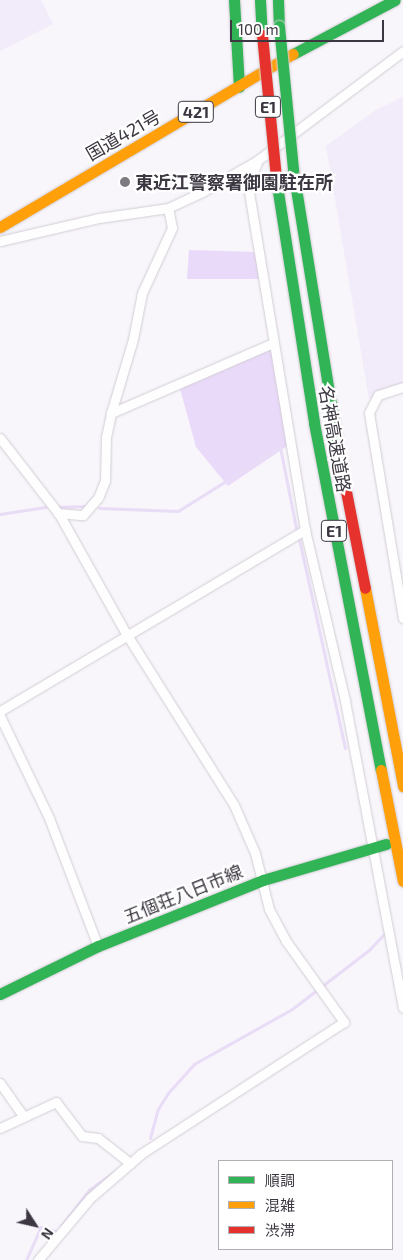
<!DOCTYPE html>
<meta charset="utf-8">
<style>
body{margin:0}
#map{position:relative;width:403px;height:1260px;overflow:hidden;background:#f8f5fb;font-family:"Exo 2","Noto Sans JP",sans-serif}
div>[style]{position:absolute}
.built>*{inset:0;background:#f2ebf9}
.green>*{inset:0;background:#eadafa}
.stream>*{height:3px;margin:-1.5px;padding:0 1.5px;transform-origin:1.5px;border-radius:1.5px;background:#e9dcf6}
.roads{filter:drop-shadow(0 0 1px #d1cdd4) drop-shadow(0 0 1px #d1cdd4)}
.street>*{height:9px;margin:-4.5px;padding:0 4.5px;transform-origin:4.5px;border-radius:4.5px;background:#fefefe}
.fast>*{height:11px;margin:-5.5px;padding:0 5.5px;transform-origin:5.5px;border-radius:5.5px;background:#30b455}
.slow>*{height:11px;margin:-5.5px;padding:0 5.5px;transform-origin:5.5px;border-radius:5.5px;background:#ff9f0a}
.jam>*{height:11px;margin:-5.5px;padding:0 5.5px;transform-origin:5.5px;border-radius:5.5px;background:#e5322d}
.bridges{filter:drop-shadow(0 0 1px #d6d3d7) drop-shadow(0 0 1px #d6d3d7)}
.fast-bridge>*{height:11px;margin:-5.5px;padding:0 5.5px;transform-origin:5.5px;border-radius:5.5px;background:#30b455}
.jam-bridge>*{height:11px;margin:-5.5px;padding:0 5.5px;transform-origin:5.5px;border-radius:5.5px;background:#e5322d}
.dots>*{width:14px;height:14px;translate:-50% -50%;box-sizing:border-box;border:2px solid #fff;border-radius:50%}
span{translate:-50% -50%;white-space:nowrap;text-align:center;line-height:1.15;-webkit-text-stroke:4.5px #fff;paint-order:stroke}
.shield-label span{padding:1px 4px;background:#fff;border:1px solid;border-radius:4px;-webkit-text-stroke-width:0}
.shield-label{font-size:16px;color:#3c3741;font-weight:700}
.street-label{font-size:18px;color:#3c3741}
.poi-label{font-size:18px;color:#3c3741;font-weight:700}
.left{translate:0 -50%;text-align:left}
.legend{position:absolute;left:218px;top:1160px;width:175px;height:90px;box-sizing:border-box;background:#fff;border:1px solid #b1afb3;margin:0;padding:6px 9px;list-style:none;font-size:15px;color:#3c3741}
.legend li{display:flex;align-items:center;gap:10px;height:25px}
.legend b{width:25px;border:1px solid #b1afb3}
.north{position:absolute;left:10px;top:1200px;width:50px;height:50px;-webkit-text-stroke:4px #fff;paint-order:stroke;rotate:125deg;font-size:14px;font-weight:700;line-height:20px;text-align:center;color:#3c3741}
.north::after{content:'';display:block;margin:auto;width:18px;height:22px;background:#3c3741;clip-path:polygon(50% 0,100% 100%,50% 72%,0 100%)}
.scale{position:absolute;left:230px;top:20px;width:154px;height:22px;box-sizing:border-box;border:2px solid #3c3741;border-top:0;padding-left:6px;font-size:15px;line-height:18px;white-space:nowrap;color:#3c3741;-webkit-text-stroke:4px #fff;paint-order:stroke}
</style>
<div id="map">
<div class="built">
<div style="clip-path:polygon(0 0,41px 0,53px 24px,0 51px)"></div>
<div style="clip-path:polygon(403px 97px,403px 383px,369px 399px,326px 146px,376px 110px)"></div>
</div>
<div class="green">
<div style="clip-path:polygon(189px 250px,258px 252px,263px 279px,187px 279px)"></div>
<div style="clip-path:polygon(273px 343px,290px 444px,228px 486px,196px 447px,179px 385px)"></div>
</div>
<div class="stream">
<div style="left:57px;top:507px;width:29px;rotate:-2deg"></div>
<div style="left:99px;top:508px;width:79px;rotate:2.2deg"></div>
<div style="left:178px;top:511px;width:120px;rotate:-32.1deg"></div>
<div style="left:280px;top:447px;width:83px;rotate:78.8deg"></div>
<div style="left:0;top:514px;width:46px;rotate:-8.8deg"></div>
<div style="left:299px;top:539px;width:214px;rotate:77.6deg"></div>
<div style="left:150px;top:1138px;width:30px;rotate:-75deg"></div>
<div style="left:158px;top:1109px;width:19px;rotate:-58deg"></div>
<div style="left:168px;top:1093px;width:39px;rotate:-48deg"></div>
<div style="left:194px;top:1064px;width:112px;rotate:-29.3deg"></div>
<div style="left:292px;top:1009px;width:97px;rotate:-37.5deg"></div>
<div style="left:369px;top:950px;width:25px;rotate:-47deg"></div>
<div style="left:61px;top:1226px;width:46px;rotate:-52.1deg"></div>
<div style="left:89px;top:1190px;width:32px;rotate:-36deg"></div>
<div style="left:26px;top:1260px;width:36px;rotate:-66deg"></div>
<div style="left:41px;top:1227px;width:18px;rotate:16deg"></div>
</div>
<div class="roads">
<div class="street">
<div style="left:258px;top:160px;width:28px;rotate:111deg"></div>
<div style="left:248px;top:186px;width:349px;rotate:80.6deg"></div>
<div style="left:305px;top:530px;width:176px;rotate:76.8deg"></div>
<div style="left:345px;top:701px;width:312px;rotate:79.3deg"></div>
<div style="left:0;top:241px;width:102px;rotate:-13.1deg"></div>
<div style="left:99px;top:218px;width:70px;rotate:-8.2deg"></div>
<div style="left:168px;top:208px;width:38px;rotate:-25deg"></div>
<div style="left:202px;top:192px;width:64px;rotate:-29.7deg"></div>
<div style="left:258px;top:160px;width:181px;rotate:-36.9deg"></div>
<div style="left:403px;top:387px;width:26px;rotate:162deg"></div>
<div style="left:378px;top:395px;width:20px;rotate:117deg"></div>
<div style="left:369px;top:413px;width:208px;rotate:80.6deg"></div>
<div style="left:111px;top:413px;width:176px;rotate:-23.4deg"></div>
<div style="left:0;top:438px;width:96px;rotate:52.2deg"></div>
<div style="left:59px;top:514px;width:139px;rotate:60.7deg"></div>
<div style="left:127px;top:635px;width:201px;rotate:57.8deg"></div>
<div style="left:234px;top:805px;width:52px;rotate:66.4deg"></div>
<div style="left:255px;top:853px;width:58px;rotate:76deg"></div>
<div style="left:269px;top:909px;width:36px;rotate:62deg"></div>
<div style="left:286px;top:941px;width:100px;rotate:54.4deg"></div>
<div style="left:344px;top:1022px;width:242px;rotate:147deg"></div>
<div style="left:141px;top:1154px;width:67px;rotate:139.2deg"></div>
<div style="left:90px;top:1198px;width:81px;rotate:130deg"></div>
<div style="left:58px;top:513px;width:25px;rotate:5deg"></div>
<div style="left:83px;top:515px;width:23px;rotate:-49deg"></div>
<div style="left:98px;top:498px;width:18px;rotate:-68deg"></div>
<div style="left:105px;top:481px;width:44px;rotate:-88.7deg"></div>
<div style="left:106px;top:437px;width:25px;rotate:-78deg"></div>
<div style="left:111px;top:413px;width:77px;rotate:-73.4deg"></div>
<div style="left:133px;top:339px;width:47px;rotate:-78.9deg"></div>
<div style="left:142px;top:293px;width:72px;rotate:-65.2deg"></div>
<div style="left:172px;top:228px;width:20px;rotate:-101deg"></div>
<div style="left:0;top:711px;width:355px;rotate:-30.7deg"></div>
<div style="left:0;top:716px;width:113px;rotate:64.3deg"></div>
<div style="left:49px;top:818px;width:137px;rotate:69.1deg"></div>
<div style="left:0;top:1083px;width:39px;rotate:55deg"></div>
<div style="left:0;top:1128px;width:62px;rotate:-24.9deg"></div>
<div style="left:56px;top:1102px;width:43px;rotate:52.6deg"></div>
<div style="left:82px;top:1136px;width:16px;rotate:7deg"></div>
<div style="left:98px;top:1138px;width:41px;rotate:38deg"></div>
</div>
<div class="fast">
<div style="left:234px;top:0;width:87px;rotate:86.7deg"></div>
<div style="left:260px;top:0;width:35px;rotate:87deg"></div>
<div style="left:278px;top:0;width:26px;rotate:88deg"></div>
<div style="left:293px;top:54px;width:115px;rotate:-27.9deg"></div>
<div style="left:293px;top:170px;width:305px;rotate:80.8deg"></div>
<div style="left:276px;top:179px;width:247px;rotate:81.1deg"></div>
<div style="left:314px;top:423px;width:353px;rotate:79.1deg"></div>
<div style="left:0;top:994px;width:109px;rotate:-26.1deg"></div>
<div style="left:98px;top:946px;width:178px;rotate:-21.8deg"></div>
<div style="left:263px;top:880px;width:128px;rotate:-16.3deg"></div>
</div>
<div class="slow">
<div style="left:0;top:227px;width:340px;rotate:-30.6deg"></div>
<div style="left:365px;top:588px;width:202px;rotate:79.1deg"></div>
<div style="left:381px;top:770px;width:113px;rotate:78.8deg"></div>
</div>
<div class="jam">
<div style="left:342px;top:471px;width:119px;rotate:78.9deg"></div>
</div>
</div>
<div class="bridges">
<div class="fast-bridge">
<div style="left:279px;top:26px;width:145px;rotate:84.4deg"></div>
</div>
<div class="jam-bridge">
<div style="left:262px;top:35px;width:145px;rotate:84.4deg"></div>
</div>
</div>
<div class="dots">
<div style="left:125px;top:182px;background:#7e7a82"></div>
</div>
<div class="shield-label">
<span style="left:268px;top:107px">E1</span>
<span style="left:196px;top:112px">421</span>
<span style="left:334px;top:531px">E1</span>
</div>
<div class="street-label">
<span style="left:123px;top:135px;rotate:-30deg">国道421号</span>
<span style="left:335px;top:439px;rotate:80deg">名神高速道路</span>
<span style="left:183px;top:894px;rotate:-22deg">五個荘八日市線</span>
</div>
<div class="poi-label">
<span class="left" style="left:135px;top:182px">東近江警察署御園駐在所</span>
</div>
<ul class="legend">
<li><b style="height:6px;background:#30b455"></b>順調</li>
<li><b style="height:6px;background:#ff9f0a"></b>混雑</li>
<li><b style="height:6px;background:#e5322d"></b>渋滞</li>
</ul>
<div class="north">N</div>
<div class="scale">100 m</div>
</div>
